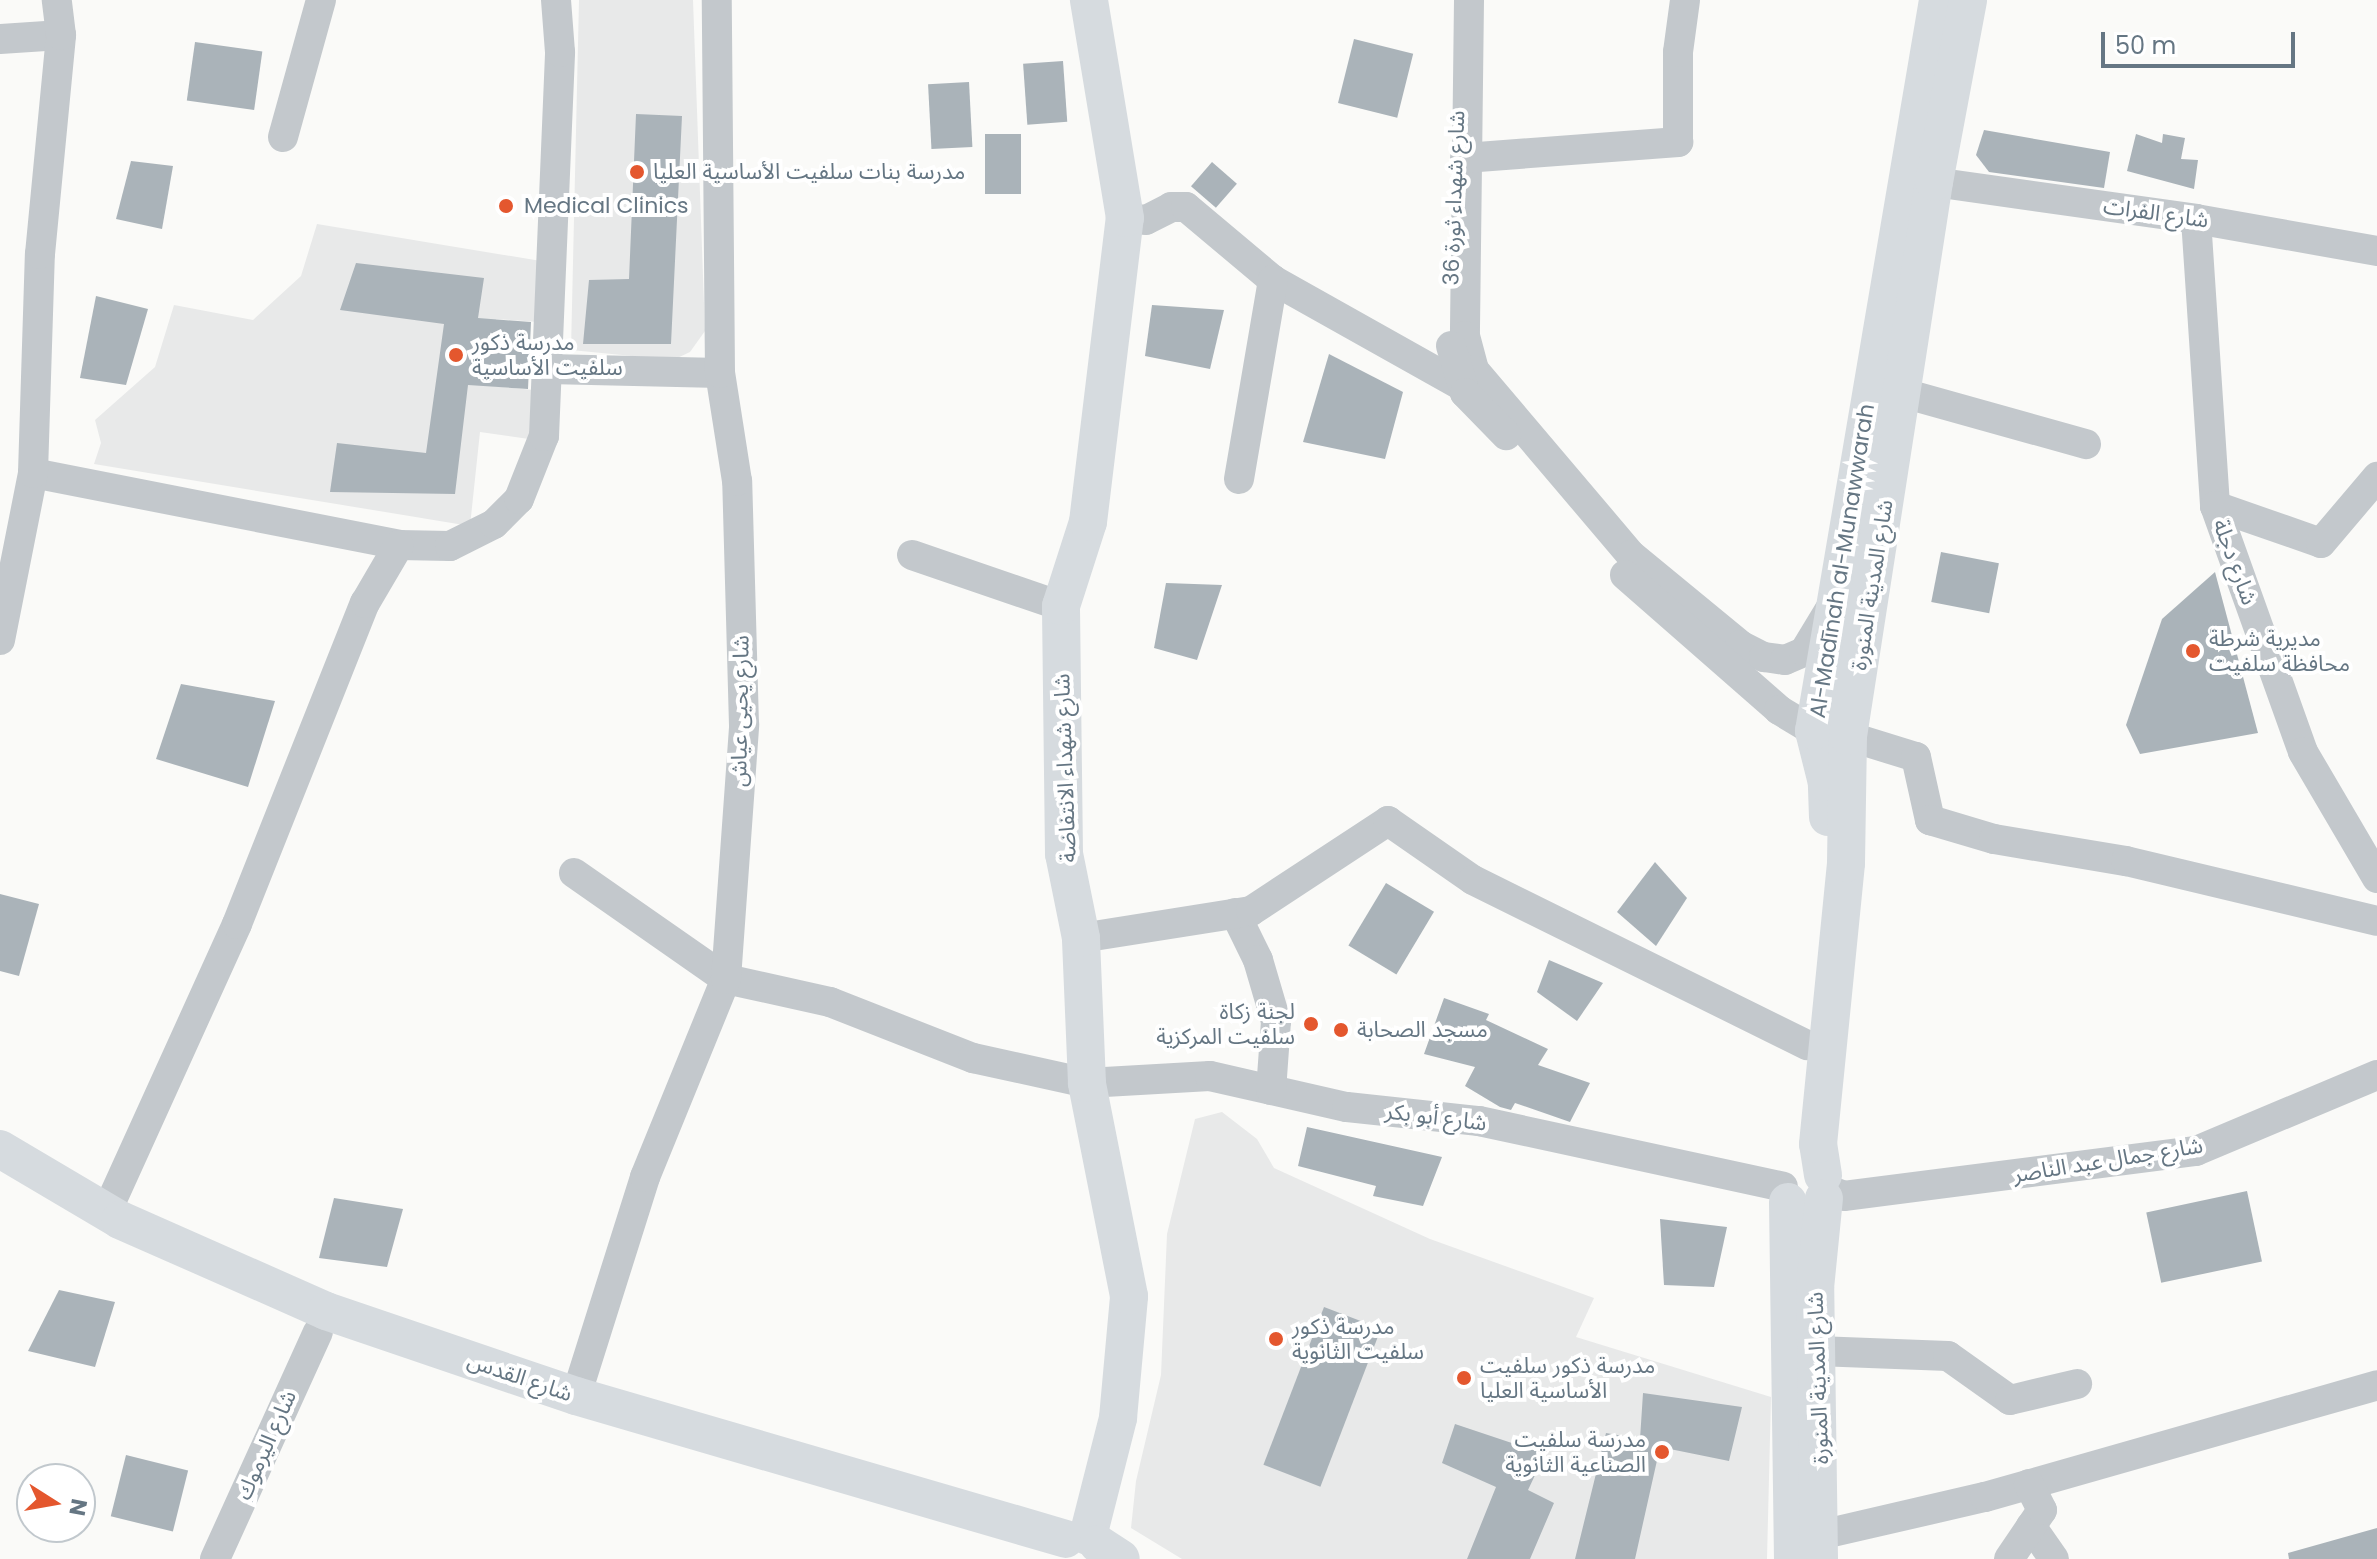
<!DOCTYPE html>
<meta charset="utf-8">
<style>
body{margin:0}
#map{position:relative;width:2377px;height:1559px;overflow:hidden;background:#fafaf8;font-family:Poppins,"Noto Sans Arabic",sans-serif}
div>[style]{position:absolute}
.built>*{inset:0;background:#e8e9e9}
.building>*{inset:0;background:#aab3b9;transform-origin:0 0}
.minor>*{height:30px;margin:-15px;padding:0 15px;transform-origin:15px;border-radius:15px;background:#c3c8cc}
.major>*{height:38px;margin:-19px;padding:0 19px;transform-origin:19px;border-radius:19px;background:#d6dbdf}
.dots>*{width:22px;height:22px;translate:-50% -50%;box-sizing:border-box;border:4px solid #fff;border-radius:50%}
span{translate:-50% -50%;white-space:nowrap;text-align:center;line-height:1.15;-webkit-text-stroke:8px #fff;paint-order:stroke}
.poi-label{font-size:22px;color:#657683}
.left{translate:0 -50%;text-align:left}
.right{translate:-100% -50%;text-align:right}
.street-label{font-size:22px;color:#657683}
.north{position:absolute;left:16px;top:1463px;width:80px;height:80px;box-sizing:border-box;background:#fff;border:2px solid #c1c8cd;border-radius:50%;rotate:101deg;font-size:22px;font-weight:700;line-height:32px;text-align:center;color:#657683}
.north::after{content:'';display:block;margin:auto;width:28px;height:36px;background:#e4572e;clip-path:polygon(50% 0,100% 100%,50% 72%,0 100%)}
.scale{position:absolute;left:2101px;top:32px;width:194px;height:36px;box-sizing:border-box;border:4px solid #657683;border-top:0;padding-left:10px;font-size:24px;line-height:28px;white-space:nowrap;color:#657683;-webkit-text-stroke:6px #fff;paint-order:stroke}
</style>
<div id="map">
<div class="built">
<div style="clip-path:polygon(579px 0,693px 0,705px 331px,690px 352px,673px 360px,571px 350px)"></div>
<div style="clip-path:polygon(317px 224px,541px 261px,538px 322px,496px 319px,493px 386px,534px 390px,529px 439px,480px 432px,470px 526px,94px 464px,101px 443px,95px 420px,155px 367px,174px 305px,253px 320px,301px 276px)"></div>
<div style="clip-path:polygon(1222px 1112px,1257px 1139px,1274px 1168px,1430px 1239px,1594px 1298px,1576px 1337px,1771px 1397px,1767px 1559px,1182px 1559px,1131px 1528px,1136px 1481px,1161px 1375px,1167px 1234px,1195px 1119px)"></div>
</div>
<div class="building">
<div style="left:1354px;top:39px;width:61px;height:66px;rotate:14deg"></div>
<div style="left:195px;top:42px;width:68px;height:59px;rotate:8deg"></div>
<div style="left:1063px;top:61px;width:61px;height:40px;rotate:86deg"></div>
<div style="left:969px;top:82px;width:65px;height:41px;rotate:87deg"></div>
<div style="clip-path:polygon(636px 114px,682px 116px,671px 344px,583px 344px,589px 280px,629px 279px)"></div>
<div style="clip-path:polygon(1984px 130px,2110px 152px,2104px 188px,1989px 172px,1976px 155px)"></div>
<div style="left:985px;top:134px;width:36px;height:60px"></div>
<div style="clip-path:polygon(2136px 134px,2162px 143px,2163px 134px,2185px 138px,2181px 159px,2198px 160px,2194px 189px,2127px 171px)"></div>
<div style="clip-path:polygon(131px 161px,173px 166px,162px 229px,116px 219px)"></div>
<div style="left:1212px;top:162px;width:33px;height:32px;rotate:41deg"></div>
<div style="clip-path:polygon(356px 263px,484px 278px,478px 318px,531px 322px,528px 389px,468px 385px,455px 494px,330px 492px,337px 443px,426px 453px,444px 324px,340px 310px)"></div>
<div style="clip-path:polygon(96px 296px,148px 309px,126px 385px,80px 378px)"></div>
<div style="clip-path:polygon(1152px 305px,1224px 310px,1210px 369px,1145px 356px)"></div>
<div style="clip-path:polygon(1329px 354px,1403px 392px,1385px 459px,1303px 442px)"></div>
<div style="left:1941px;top:552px;width:59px;height:51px;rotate:11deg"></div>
<div style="clip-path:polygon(2215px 572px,2258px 733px,2140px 754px,2126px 725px,2162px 619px)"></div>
<div style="clip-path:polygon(1166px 583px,1222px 585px,1197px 660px,1154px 648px)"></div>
<div style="clip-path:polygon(181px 684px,275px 701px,248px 787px,156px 759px)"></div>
<div style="clip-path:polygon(1655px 862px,1687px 898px,1656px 946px,1617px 912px)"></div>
<div style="left:1386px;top:883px;width:56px;height:73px;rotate:31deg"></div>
<div style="clip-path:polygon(0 894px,39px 904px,19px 976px,0 971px)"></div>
<div style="clip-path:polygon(1549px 960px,1603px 983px,1577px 1021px,1537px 992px)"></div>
<div style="clip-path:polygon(1444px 998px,1489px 1014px,1486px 1020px,1548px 1049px,1538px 1065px,1590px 1083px,1570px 1122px,1515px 1103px,1511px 1110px,1500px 1107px,1465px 1086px,1475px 1067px,1424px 1054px)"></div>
<div style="clip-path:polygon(1307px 1127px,1442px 1157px,1423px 1206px,1373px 1196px,1376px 1186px,1298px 1166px)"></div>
<div style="left:2247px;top:1191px;width:72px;height:103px;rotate:78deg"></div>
<div style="clip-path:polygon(334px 1198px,403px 1209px,387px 1267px,319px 1258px)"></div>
<div style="clip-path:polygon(1660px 1219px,1727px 1227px,1714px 1287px,1664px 1285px)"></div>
<div style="clip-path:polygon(59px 1290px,115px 1302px,95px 1367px,28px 1351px)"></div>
<div style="left:1324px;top:1307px;width:61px;height:169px;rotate:21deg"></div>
<div style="clip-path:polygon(1643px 1393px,1742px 1407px,1729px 1461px,1660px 1447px,1635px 1559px,1575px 1559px,1606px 1433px,1640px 1439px)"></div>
<div style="clip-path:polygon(1455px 1424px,1545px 1454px,1528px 1490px,1554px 1503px,1530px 1559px,1467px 1559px,1496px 1487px,1442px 1463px)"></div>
<div style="left:126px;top:1455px;width:64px;height:63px;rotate:14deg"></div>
<div style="clip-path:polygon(2377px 1528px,2377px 1559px,2289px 1559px,2288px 1553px)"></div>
</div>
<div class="minor">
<div style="left:1469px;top:0;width:336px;rotate:90.7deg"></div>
<div style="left:1465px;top:336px;width:35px;rotate:75deg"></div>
<div style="left:1474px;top:370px;width:243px;rotate:49.7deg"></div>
<div style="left:1631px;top:555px;width:141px;rotate:39.5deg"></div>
<div style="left:1740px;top:645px;width:27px;rotate:27deg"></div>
<div style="left:1764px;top:657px;width:21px;rotate:8deg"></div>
<div style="left:1785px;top:660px;width:21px;rotate:-23deg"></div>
<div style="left:1804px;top:652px;width:50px;rotate:-58.8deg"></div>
<div style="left:0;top:39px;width:61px;rotate:-3.8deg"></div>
<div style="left:283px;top:137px;width:142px;rotate:-74.5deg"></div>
<div style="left:1465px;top:158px;width:214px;rotate:-4.3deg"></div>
<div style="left:1678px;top:142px;width:90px;rotate:-90deg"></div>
<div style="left:1678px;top:52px;width:52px;rotate:-82.3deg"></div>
<div style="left:1934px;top:182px;width:265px;rotate:8deg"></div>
<div style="left:2196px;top:219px;width:184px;rotate:10deg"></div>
<div style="left:1125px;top:218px;width:21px;rotate:5deg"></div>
<div style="left:1146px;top:220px;width:28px;rotate:-27deg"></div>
<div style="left:1171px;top:207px;width:15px"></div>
<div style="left:1186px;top:207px;width:114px;rotate:40deg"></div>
<div style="left:1273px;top:280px;width:214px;rotate:29.3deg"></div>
<div style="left:2196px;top:219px;width:288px;rotate:86.2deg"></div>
<div style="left:2215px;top:506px;width:261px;rotate:70.3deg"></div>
<div style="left:2303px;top:752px;width:146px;rotate:59.6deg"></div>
<div style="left:1451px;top:346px;width:49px;rotate:73.4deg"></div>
<div style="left:1465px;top:393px;width:59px;rotate:45.7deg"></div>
<div style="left:548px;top:369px;width:172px;rotate:1.3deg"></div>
<div style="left:1903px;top:393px;width:190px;rotate:15.6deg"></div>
<div style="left:33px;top:473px;width:373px;rotate:11.1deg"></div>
<div style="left:399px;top:545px;width:51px;rotate:1.1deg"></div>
<div style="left:450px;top:546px;width:49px;rotate:-26.6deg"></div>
<div style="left:494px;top:524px;width:35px;rotate:-45deg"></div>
<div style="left:519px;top:499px;width:68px;rotate:-68.4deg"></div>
<div style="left:544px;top:436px;width:384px;rotate:-87.6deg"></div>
<div style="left:560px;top:52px;width:52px;rotate:-94.4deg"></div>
<div style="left:1239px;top:479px;width:202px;rotate:-80.3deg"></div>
<div style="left:2215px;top:506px;width:112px;rotate:19.2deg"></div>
<div style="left:2321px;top:543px;width:87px;rotate:-49.7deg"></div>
<div style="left:912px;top:555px;width:157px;rotate:18.9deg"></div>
<div style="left:1625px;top:575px;width:205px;rotate:41.2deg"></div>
<div style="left:1779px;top:710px;width:41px;rotate:31deg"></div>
<div style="left:0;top:640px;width:170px;rotate:-78.8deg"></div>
<div style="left:33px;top:473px;width:219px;rotate:-88.2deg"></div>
<div style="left:40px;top:254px;width:220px;rotate:-84.5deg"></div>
<div style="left:61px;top:35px;width:35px;rotate:-97deg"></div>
<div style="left:1848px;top:736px;width:71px;rotate:17.2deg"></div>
<div style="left:1916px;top:757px;width:65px;rotate:77.5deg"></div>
<div style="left:1930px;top:820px;width:67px;rotate:16.5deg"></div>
<div style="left:1994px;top:839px;width:134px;rotate:9.5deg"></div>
<div style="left:2126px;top:861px;width:258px;rotate:13.4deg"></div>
<div style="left:574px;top:873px;width:185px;rotate:34.9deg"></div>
<div style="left:726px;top:979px;width:107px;rotate:12.5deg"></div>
<div style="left:830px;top:1002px;width:154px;rotate:21.4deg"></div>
<div style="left:973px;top:1058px;width:117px;rotate:12.4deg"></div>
<div style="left:1087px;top:1083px;width:123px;rotate:-3.3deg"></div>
<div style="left:1210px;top:1076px;width:140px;rotate:12.8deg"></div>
<div style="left:1347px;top:1107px;width:133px;rotate:6.1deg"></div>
<div style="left:1479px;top:1121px;width:311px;rotate:12.2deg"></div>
<div style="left:1235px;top:913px;width:52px;rotate:63.9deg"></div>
<div style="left:1258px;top:960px;width:64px;rotate:73.6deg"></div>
<div style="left:1276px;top:1021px;width:69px;rotate:94.1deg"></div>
<div style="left:1081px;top:938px;width:172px;rotate:-9deg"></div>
<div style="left:1251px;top:911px;width:164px;rotate:-33.3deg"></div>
<div style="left:1388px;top:821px;width:103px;rotate:34.8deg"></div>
<div style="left:1473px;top:880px;width:373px;rotate:26.3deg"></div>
<div style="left:1826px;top:1189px;width:19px;rotate:21deg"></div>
<div style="left:1844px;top:1196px;width:355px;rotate:-7.3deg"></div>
<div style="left:2196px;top:1151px;width:196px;rotate:-22.8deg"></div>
<div style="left:106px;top:1213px;width:317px;rotate:-65.6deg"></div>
<div style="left:237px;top:924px;width:346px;rotate:-68.3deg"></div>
<div style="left:365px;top:603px;width:67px;rotate:-59.6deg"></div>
<div style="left:1817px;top:1351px;width:131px;rotate:2.2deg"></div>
<div style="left:1948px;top:1356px;width:76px;rotate:35.4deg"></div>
<div style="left:2010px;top:1400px;width:69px;rotate:-13.4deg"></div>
<div style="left:576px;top:1396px;width:230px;rotate:-72.5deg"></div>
<div style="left:645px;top:1177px;width:214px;rotate:-67.8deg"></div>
<div style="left:726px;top:979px;width:255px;rotate:-85.9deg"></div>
<div style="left:744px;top:725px;width:244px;rotate:-91.6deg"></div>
<div style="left:737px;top:481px;width:109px;rotate:-98.9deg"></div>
<div style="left:720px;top:373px;width:373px;rotate:-90.5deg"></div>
<div style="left:2031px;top:1526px;width:40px;rotate:55.1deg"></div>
<div style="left:1820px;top:1535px;width:169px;rotate:-13deg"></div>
<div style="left:1985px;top:1497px;width:408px;rotate:-15.9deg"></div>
<div style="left:215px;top:1559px;width:249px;rotate:-65.6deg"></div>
<div style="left:2009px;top:1559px;width:59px;rotate:-56deg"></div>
<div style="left:2042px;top:1510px;width:29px;rotate:-117deg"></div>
</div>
<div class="major">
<div style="left:1828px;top:817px;width:34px;rotate:-92deg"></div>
<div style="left:1827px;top:783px;width:54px;rotate:-104deg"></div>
<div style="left:1814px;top:731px;width:741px;rotate:-80.37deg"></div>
<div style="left:0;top:1149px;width:139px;rotate:30.6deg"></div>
<div style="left:120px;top:1220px;width:225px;rotate:23.8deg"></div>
<div style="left:326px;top:1311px;width:264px;rotate:18.8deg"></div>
<div style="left:576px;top:1396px;width:510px;rotate:16.27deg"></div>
<div style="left:1823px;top:1175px;width:31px;rotate:-99deg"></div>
<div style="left:1818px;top:1144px;width:282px;rotate:-84.3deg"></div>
<div style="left:1846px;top:863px;width:127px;rotate:-89.1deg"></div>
<div style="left:1848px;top:736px;width:561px;rotate:-81.18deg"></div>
<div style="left:1934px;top:182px;width:185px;rotate:-79.4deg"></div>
<div style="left:1788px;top:1202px;width:357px;rotate:89.2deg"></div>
<div style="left:1088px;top:1536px;width:122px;rotate:-75.7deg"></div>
<div style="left:1118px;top:1418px;width:122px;rotate:-84.8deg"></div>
<div style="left:1129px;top:1296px;width:217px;rotate:-101.2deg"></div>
<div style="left:1087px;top:1083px;width:145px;rotate:-92.4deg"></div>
<div style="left:1081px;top:938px;width:86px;rotate:-101.4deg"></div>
<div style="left:1064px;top:854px;width:248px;rotate:-90.7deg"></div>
<div style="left:1061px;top:606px;width:88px;rotate:-72.2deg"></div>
<div style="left:1088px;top:522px;width:306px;rotate:-83.1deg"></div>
<div style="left:1125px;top:218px;width:221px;rotate:-99.4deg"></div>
<div style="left:1098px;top:1544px;width:27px;rotate:33deg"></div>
<div style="left:1819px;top:1559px;width:271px;rotate:-90.8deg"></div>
<div style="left:1815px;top:1288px;width:90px;rotate:-84.3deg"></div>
</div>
<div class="dots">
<div style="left:637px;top:172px;background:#e4572e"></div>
<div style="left:506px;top:206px;background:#e4572e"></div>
<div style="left:456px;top:355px;background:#e4572e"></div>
<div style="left:2193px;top:651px;background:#e4572e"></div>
<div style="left:1311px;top:1024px;background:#e4572e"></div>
<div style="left:1341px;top:1030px;background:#e4572e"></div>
<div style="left:1276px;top:1339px;background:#e4572e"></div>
<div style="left:1464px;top:1378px;background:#e4572e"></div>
<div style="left:1662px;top:1452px;background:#e4572e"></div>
</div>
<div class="poi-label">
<span class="left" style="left:653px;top:172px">مدرسة بنات سلفيت الأساسية العليا</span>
<span class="left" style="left:524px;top:206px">Medical Clinics</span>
<span class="left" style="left:472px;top:355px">مدرسة ذكور<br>سلفيت الأساسية</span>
<span class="left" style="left:2209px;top:651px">مديرية شرطة<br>محافظة سلفيت</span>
<span class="right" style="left:1295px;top:1024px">لجنة زكاة<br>سلفيت المركزية</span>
<span class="left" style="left:1357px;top:1030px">مسجد الصحابة</span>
<span class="left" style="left:1292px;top:1339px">مدرسة ذكور<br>سلفيت الثانوية</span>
<span class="left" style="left:1480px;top:1378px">مدرسة ذكور سلفيت<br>الأساسية العليا</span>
<span class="right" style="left:1646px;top:1452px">مدرسة سلفيت<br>الصناعية الثانوية</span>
</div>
<div class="street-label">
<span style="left:1454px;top:198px;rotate:-88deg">شارع شهداء ثورة 36</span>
<span style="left:2156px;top:213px;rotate:8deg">شارع الفرات</span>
<span style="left:1842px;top:561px;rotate:-81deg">Al-Madīnah al-Munawwarah</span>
<span style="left:2235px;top:562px;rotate:70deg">شارع دجلة</span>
<span style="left:1872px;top:585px;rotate:-81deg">شارع المدينة المنورة</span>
<span style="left:740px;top:711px;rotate:-89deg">شارع يحيى عياش</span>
<span style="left:1065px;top:768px;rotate:-92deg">شارع شهداء الانتفاضة</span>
<span style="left:1436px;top:1117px;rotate:7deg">شارع أبو بكر</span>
<span style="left:2108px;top:1160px;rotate:-9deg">شارع جمال عبد الناصر</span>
<span style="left:520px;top:1377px;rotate:19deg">شارع القدس</span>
<span style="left:1818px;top:1378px;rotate:-92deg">شارع المدينة المنورة</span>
<span style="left:266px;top:1445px;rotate:-66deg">ِشارع اليرموك</span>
</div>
<div class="north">N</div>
<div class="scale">50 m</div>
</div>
